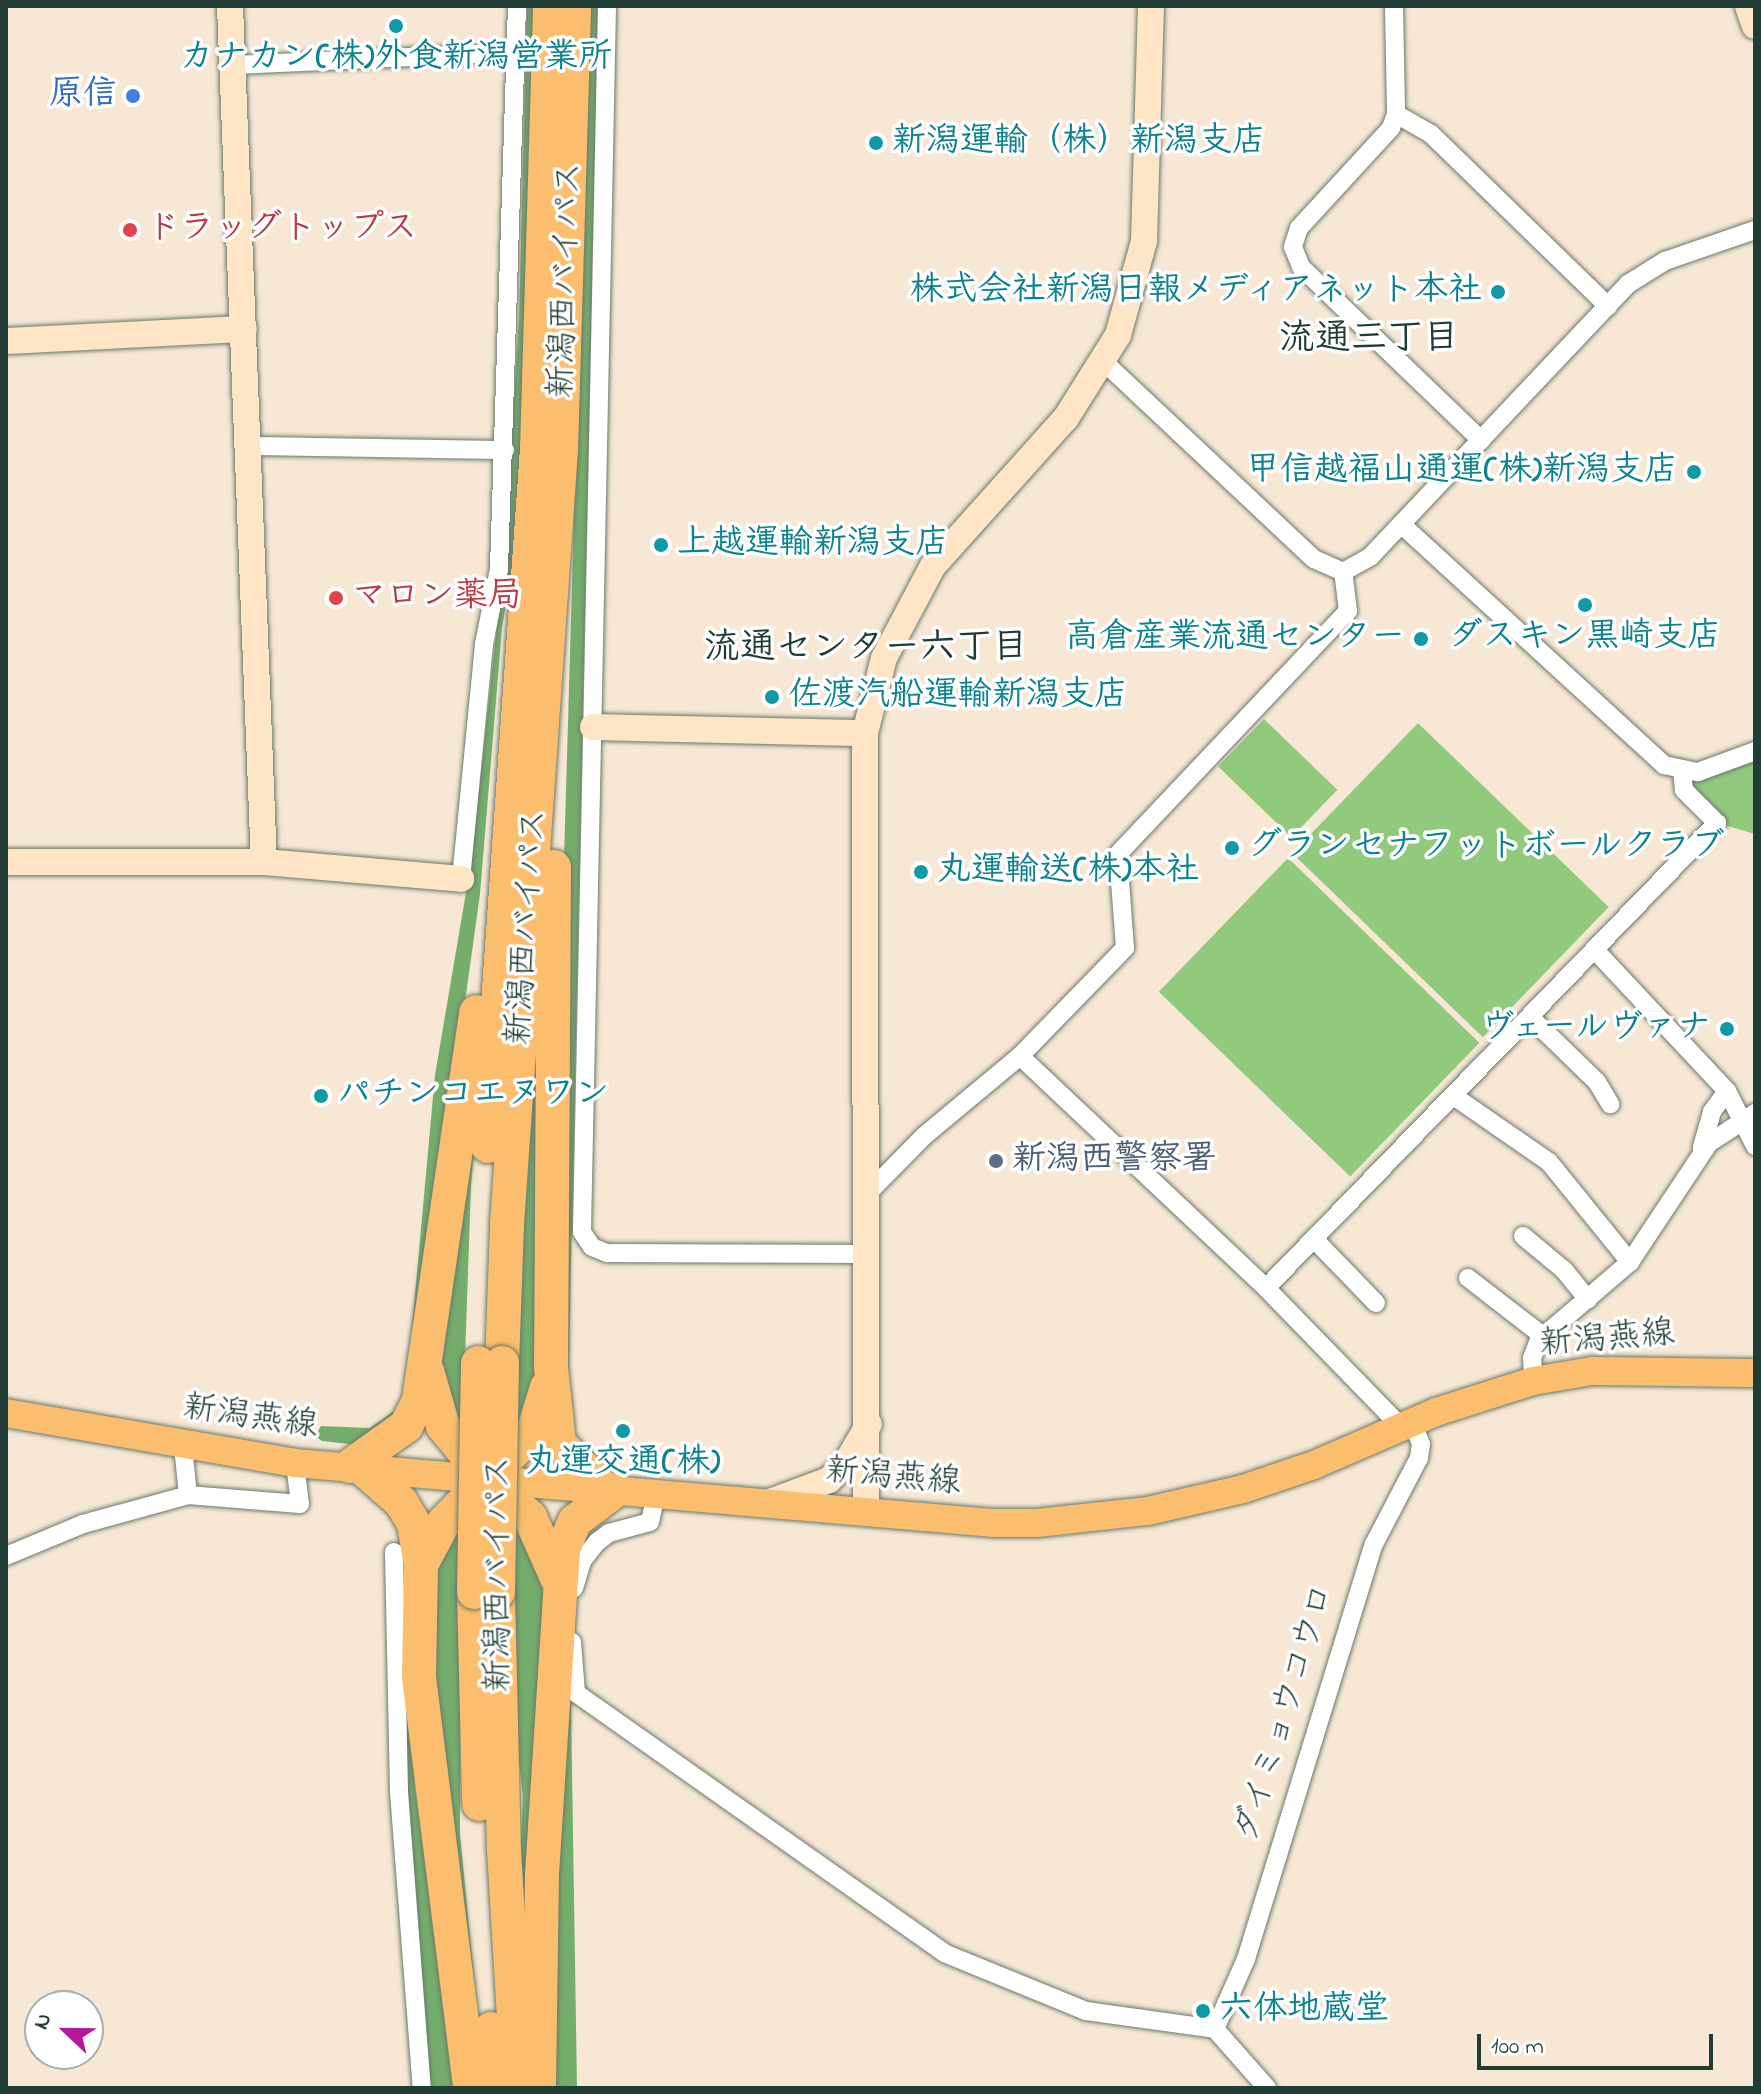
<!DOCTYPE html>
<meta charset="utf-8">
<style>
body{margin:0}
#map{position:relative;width:1761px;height:2094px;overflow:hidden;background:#f6e8d4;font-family:"Indie Flower","Klee One",sans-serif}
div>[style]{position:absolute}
.green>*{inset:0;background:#92ca7d;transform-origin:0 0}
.forest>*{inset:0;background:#75ae6c}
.roads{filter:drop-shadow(0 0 2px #6a796c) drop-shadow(0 0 2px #6a796c)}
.street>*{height:18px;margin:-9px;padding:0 9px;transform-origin:9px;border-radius:9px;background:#fff}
.secondary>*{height:26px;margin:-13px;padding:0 13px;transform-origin:13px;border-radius:13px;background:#fde5c5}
.primary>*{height:28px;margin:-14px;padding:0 14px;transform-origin:14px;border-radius:14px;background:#fbbe6e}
.highway>*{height:34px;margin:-17px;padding:0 17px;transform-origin:17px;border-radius:17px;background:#fbbe6e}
.bridges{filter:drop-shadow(0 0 2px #6a796c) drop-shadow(0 0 2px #6a796c)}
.highway-bridge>*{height:34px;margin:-17px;padding:0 17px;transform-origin:17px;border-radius:17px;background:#fbbe6e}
.dots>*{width:22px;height:22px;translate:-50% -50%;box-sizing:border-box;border:4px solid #fff;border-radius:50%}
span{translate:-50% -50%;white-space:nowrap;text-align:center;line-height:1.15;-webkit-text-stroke:7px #fff;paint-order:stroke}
.culture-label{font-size:34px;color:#0d838f;font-weight:700}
.left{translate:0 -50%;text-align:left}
.right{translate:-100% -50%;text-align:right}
.shop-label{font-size:34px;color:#366cbe;font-weight:700}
.health-label{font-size:34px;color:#be3a42;font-weight:700}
.street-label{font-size:34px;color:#1f3d34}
.service-label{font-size:34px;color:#4e5e75;font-weight:700}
.neighbourhood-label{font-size:36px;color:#1f3d34;font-weight:700}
.frame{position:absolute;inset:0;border:8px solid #1f3d34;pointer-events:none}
.north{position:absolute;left:24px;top:1990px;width:80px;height:80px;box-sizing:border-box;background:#fff;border:2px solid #a5b1ae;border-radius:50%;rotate:292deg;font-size:22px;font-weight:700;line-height:32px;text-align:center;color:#1f3d34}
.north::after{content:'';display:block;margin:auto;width:28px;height:36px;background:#b5179e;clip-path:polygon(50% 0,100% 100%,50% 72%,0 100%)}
.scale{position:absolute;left:1477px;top:2034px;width:236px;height:36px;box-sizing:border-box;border:4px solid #1f3d34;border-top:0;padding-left:10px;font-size:24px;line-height:28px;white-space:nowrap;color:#1f3d34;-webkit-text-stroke:6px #fff;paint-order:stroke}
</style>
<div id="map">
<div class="green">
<div style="left:1264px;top:719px;width:102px;height:66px;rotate:44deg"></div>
<div style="left:1418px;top:723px;width:265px;height:181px;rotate:44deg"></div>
<div style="clip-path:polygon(1755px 752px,1755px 834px,1717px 823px,1684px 790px,1698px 772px)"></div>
<div style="left:1288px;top:858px;width:266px;height:186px;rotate:44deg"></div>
</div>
<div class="forest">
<div style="clip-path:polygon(527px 6px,535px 6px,519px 530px,502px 628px,480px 894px,410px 1398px,389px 1435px,349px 1444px,322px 1441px,315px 1436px,321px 1426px,370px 1428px,394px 1411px,406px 1393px,435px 1075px,472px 857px,504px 561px,519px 318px)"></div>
<div style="clip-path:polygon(589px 6px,598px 6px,568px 1405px,561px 961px)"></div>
<div style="clip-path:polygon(541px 937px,543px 1299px,534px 1403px,514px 1440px,521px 1226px)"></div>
<div style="clip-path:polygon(483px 1026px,471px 1186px,462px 1444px,436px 1396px)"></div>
<div style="clip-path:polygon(461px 1515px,460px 1833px,475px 1991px,426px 1666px,441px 1539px)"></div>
<div style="clip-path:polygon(511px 1527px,529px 1529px,546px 1563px,531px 2055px,520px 1871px,523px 1796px,515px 1727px)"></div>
<div style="clip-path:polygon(569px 1579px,577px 2088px,551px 2088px)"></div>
<div style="clip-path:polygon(405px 1612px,415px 1790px,457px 2088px,430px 2088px,415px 1949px,404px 1730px)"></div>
</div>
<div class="roads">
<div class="street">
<div style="left:607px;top:6px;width:1226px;rotate:91.17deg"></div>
<div style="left:582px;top:1232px;width:18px;rotate:56deg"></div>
<div style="left:592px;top:1247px;width:16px;rotate:22deg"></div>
<div style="left:607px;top:1253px;width:260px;rotate:0.2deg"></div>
<div style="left:1394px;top:6px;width:108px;rotate:88.9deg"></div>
<div style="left:1396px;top:114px;width:15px;rotate:110deg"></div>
<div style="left:1391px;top:128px;width:136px;rotate:132.6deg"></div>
<div style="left:1299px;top:228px;width:20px;rotate:108deg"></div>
<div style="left:1293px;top:247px;width:22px;rotate:68deg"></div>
<div style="left:1301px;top:267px;width:250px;rotate:43.9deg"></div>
<div style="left:233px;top:65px;width:284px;rotate:-2.6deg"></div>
<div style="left:1396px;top:114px;width:40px;rotate:29.7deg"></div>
<div style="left:1431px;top:134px;width:247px;rotate:44.2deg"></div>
<div style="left:1104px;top:362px;width:288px;rotate:43.2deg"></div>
<div style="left:1314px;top:559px;width:32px;rotate:24deg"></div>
<div style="left:1343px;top:572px;width:31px;rotate:-29deg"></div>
<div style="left:1370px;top:557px;width:376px;rotate:-46.6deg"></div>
<div style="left:1628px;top:284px;width:44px;rotate:-31.9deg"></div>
<div style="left:1665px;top:261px;width:95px;rotate:-19deg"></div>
<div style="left:250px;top:446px;width:255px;rotate:0.9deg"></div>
<div style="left:1401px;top:524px;width:357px;rotate:42.5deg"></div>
<div style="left:1664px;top:765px;width:35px;rotate:12deg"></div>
<div style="left:1698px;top:772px;width:61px;rotate:-20.2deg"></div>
<div style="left:461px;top:879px;width:236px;rotate:-84.4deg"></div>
<div style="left:484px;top:644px;width:76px;rotate:-78.7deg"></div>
<div style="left:499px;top:569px;width:563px;rotate:-88.17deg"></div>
<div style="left:1594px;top:949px;width:195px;rotate:46.9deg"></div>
<div style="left:1727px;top:1091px;width:26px;rotate:126deg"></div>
<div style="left:1712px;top:1112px;width:37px;rotate:106deg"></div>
<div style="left:1530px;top:1017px;width:93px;rotate:44.1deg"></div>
<div style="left:1597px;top:1082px;width:26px;rotate:59deg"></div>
<div style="left:1020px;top:1056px;width:338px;rotate:43.3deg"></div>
<div style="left:1266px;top:1288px;width:194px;rotate:45.8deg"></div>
<div style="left:1727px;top:1091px;width:62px;rotate:63deg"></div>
<div style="left:1455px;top:1097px;width:114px;rotate:34.7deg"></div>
<div style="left:1549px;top:1162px;width:129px;rotate:51deg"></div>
<div style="left:869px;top:1192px;width:78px;rotate:-45.5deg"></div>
<div style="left:924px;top:1136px;width:125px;rotate:-39.8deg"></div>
<div style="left:1020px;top:1056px;width:151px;rotate:-45.8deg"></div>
<div style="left:1125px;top:948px;width:94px;rotate:-94.3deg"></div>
<div style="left:1118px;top:854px;width:335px;rotate:-46.6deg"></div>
<div style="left:1348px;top:611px;width:39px;rotate:-97deg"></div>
<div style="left:1523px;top:1236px;width:53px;rotate:39.7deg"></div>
<div style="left:1564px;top:1270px;width:38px;rotate:51deg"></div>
<div style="left:1314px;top:1239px;width:89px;rotate:45.9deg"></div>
<div style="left:1468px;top:1278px;width:95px;rotate:37.7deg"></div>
<div style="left:1266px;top:1288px;width:648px;rotate:-45.88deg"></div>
<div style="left:1717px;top:823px;width:47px;rotate:-135deg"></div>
<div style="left:1684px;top:790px;width:19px;rotate:-96deg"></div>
<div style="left:1533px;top:1381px;width:23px;rotate:-92deg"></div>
<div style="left:1532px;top:1358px;width:19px;rotate:-69deg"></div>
<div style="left:1539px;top:1340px;width:120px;rotate:-40.6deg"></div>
<div style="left:1630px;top:1262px;width:143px;rotate:-56.4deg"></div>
<div style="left:1709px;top:1143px;width:55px;rotate:-33.1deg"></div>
<div style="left:183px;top:1446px;width:49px;rotate:84.2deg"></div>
<div style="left:394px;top:1552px;width:240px;rotate:88.8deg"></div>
<div style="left:399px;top:1792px;width:297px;rotate:85.6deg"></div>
<div style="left:6px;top:1556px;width:83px;rotate:-22.6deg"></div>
<div style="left:83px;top:1524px;width:109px;rotate:-15.4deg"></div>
<div style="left:188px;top:1495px;width:112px;rotate:4.6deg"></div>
<div style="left:300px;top:1504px;width:41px;rotate:-97deg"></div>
<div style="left:574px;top:1588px;width:28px;rotate:-73deg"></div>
<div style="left:582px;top:1561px;width:24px;rotate:-52deg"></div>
<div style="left:597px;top:1542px;width:15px;rotate:-37deg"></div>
<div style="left:609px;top:1533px;width:42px;rotate:-15deg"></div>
<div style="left:650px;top:1522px;width:30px;rotate:-78deg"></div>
<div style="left:572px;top:1642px;width:51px;rotate:85.5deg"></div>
<div style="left:576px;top:1693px;width:451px;rotate:35.2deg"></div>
<div style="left:944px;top:1953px;width:153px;rotate:22.2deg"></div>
<div style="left:1086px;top:2011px;width:130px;rotate:7.9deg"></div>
<div style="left:1215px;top:2029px;width:79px;rotate:48.6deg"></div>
<div style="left:1215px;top:2029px;width:77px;rotate:-66.1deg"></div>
<div style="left:1246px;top:1959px;width:434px;rotate:-72.9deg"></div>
<div style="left:1374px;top:1544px;width:97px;rotate:-62.4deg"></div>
<div style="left:1419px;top:1458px;width:14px;rotate:-82deg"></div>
<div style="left:1421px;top:1444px;width:24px;rotate:-112deg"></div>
</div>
<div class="secondary">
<div style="left:230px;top:6px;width:857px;rotate:87.73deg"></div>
<div style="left:1748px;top:6px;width:21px;rotate:71deg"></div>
<div style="left:6px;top:341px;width:238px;rotate:-2.9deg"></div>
<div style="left:593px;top:727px;width:272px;rotate:1.3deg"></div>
<div style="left:6px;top:862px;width:258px"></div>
<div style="left:264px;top:862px;width:198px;rotate:4.9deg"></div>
<div style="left:770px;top:1502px;width:63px;rotate:-20.4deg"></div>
<div style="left:829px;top:1480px;width:24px;rotate:-45deg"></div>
<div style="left:846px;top:1463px;width:45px;rotate:-59.5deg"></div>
<div style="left:866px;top:1513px;width:780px;rotate:-90.07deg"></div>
<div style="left:865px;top:733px;width:77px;rotate:-75.8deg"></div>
<div style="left:884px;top:658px;width:104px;rotate:-62deg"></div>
<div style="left:933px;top:566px;width:199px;rotate:-48.1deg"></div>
<div style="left:1066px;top:418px;width:98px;rotate:-57.9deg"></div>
<div style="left:1118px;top:335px;width:98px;rotate:-74.5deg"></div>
<div style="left:1144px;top:241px;width:235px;rotate:-88.3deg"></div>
</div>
<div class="primary">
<div style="left:6px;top:1413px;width:293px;rotate:9.8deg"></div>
<div style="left:295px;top:1463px;width:702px;rotate:4.91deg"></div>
<div style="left:994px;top:1523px;width:43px"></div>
<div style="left:1037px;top:1523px;width:112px;rotate:-6.2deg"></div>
<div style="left:1148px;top:1511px;width:98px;rotate:-13deg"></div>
<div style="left:1243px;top:1489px;width:75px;rotate:-18.7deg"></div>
<div style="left:1314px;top:1465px;width:133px;rotate:-23.5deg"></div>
<div style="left:1436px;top:1412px;width:102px;rotate:-17.7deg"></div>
<div style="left:1533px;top:1381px;width:60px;rotate:-9.6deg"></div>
<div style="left:1592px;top:1371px;width:163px;rotate:0.7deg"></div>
</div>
<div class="highway">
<div style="left:554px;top:867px;width:500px;rotate:90.34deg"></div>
<div style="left:551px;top:1367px;width:76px;rotate:84deg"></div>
<div style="left:559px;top:1443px;width:64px;rotate:45.6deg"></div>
<div style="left:488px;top:1146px;width:699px;rotate:-85.98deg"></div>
<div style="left:537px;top:449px;width:443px;rotate:-88.3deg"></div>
<div style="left:502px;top:1363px;width:139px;rotate:-87.9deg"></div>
<div style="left:507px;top:1224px;width:777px;rotate:-86.01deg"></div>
<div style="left:561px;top:449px;width:443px;rotate:-88.3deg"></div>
<div style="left:427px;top:1371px;width:57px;rotate:73.8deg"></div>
<div style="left:443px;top:1426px;width:72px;rotate:50.1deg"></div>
<div style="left:489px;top:1481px;width:55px;rotate:41.3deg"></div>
<div style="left:530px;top:1517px;width:67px;rotate:66.1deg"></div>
<div style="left:350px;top:1466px;width:69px;rotate:-35.5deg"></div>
<div style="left:406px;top:1426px;width:29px;rotate:-63deg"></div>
<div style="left:419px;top:1400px;width:392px;rotate:-81.6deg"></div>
<div style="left:362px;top:1468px;width:52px;rotate:41.1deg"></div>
<div style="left:401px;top:1502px;width:26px;rotate:59deg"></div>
<div style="left:414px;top:1524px;width:42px;rotate:80.3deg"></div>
<div style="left:421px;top:1565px;width:112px;rotate:91deg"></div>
<div style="left:419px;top:1677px;width:414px;rotate:82.9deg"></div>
<div style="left:421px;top:1565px;width:49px;rotate:-61.9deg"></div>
<div style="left:444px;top:1522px;width:127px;rotate:-45.3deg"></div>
<div style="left:533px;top:1432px;width:47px;rotate:-72.7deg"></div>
<div style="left:474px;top:1592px;width:212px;rotate:88.6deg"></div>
<div style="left:498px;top:1592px;width:258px;rotate:88.7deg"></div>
<div style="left:504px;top:1850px;width:221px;rotate:86.6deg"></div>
<div style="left:491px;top:2029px;width:59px;rotate:86.1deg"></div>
<div style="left:539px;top:2088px;width:214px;rotate:-89.2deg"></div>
<div style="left:542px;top:1874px;width:326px;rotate:-86.3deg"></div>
<div style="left:563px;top:1549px;width:30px;rotate:-67deg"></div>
<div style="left:575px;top:1521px;width:51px;rotate:-37.1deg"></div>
</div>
</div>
<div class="bridges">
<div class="highway-bridge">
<div style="left:474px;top:1592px;width:229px;rotate:-89deg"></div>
<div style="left:498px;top:1592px;width:229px;rotate:-89deg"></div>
</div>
</div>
<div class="dots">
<div style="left:396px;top:26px;background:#0f9aa8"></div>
<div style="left:133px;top:96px;background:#3f7fe0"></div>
<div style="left:876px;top:143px;background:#0f9aa8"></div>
<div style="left:130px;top:230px;background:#e0444e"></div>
<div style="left:1498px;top:292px;background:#0f9aa8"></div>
<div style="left:1694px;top:472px;background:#0f9aa8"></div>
<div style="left:661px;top:545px;background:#0f9aa8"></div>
<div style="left:336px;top:598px;background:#e0444e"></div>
<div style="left:1585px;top:605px;background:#0f9aa8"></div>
<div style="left:1421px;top:639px;background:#0f9aa8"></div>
<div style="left:772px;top:697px;background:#0f9aa8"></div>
<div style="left:1232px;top:848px;background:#0f9aa8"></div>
<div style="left:921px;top:872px;background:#0f9aa8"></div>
<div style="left:1727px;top:1029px;background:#0f9aa8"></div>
<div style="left:321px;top:1096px;background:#0f9aa8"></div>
<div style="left:996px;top:1161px;background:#5c6f8a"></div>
<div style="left:623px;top:1431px;background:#0f9aa8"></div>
<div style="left:1203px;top:2011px;background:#0f9aa8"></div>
</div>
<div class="culture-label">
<span style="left:396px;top:59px">カナカン(株)外食新潟営業所</span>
<span class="left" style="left:892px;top:143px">新潟運輸（株）新潟支店</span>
<span class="right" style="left:1482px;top:292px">株式会社新潟日報メディアネット本社</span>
<span class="right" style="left:1678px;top:472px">甲信越福山通運(株)新潟支店</span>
<span class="left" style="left:677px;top:545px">上越運輸新潟支店</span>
<span style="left:1585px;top:638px">ダスキン黒崎支店</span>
<span class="right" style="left:1405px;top:639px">高倉産業流通センター</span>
<span class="left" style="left:788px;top:697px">佐渡汽船運輸新潟支店</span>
<span class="left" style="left:1248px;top:848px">グランセナフットボールクラブ</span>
<span class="left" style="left:937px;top:872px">丸運輸送(株)本社</span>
<span class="right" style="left:1711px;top:1029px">ヴェールヴァナ</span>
<span class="left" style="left:337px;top:1096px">パチンコエヌワン</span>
<span style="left:623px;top:1464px">丸運交通(株)</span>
<span class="left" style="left:1219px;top:2011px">六体地蔵堂</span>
</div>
<div class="shop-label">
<span class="right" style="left:117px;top:96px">原信</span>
</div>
<div class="health-label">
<span class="left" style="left:146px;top:230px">ドラッグトップス</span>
<span class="left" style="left:352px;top:598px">マロン薬局</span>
</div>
<div class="street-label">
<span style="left:567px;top:280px;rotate:-88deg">新潟西バイパス</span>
<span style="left:528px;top:927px;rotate:-86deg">新潟西バイパス</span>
<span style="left:1607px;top:1340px;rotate:-5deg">新潟燕線</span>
<span style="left:250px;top:1418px;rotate:8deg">新潟燕線</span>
<span style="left:893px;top:1478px;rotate:5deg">新潟燕線</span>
<span style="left:500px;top:1574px;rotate:-90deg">新潟西バイパス</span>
<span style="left:1286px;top:1713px;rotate:-73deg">ダイミョウコウロ</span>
</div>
<div class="service-label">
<span class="left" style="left:1012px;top:1161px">新潟西警察署</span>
</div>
<div class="neighbourhood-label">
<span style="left:1369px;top:340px">流通三丁目</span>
<span style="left:866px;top:649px">流通センター六丁目</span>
</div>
<div class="frame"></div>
<div class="north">N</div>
<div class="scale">100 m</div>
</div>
